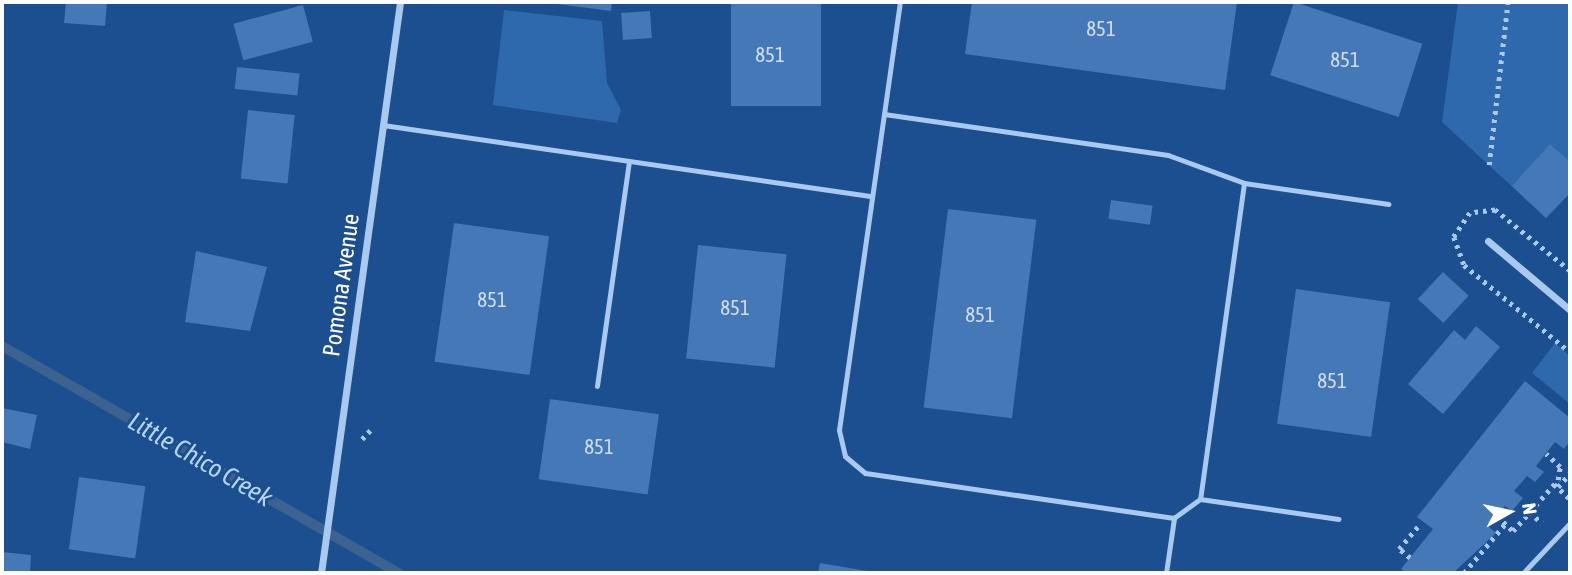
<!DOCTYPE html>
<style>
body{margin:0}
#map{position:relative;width:1572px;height:575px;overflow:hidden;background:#1b4f8f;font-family:"Asap Condensed",sans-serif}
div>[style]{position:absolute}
.green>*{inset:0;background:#2e69ad}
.stream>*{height:10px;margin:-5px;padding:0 5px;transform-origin:5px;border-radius:5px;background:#3c6290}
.building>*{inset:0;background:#4478b7;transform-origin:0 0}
.path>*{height:4.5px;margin-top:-2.25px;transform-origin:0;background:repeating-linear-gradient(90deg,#a9c9ee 0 3.5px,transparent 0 8.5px)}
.service>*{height:5px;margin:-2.5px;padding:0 2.5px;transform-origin:2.5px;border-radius:2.5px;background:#a9c9ee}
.minor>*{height:7px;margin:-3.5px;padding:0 3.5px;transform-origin:3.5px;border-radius:3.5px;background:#a9c9ee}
span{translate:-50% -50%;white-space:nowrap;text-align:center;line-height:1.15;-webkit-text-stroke:6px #1b4f8f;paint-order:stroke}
.number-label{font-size:21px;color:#d0dded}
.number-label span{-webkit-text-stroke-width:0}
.street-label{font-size:24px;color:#fff}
.water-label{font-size:26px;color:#b5d3f5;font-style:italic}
.frame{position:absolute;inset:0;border:4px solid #fff;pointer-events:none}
.north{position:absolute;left:1474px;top:477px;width:70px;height:70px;-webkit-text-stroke:5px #1b4f8f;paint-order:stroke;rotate:81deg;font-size:19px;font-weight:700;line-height:28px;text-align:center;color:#fff}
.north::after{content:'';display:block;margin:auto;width:24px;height:32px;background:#fff;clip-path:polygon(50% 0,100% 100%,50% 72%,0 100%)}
</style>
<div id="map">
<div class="green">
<div style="clip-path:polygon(1458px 2px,1570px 2px,1570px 193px,1546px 218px,1442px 122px)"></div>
<div style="clip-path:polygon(504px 10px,602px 21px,607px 83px,621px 110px,617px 123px,493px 105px)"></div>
<div style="clip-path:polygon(1555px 343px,1570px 356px,1570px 404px,1532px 373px)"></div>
</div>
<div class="stream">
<div style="left:2px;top:346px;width:457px;rotate:29.8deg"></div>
</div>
<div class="building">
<div style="clip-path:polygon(66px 2px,107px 2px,105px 26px,64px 23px)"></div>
<div style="clip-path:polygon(542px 2px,612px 2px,611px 11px)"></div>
<div style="left:731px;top:2px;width:90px;height:104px"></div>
<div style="clip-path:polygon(972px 2px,1237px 2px,1225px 90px,965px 54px)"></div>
<div style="left:1294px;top:2px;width:135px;height:77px;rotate:18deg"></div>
<div style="left:303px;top:5px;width:38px;height:72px;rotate:75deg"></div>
<div style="left:650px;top:11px;width:27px;height:29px;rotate:86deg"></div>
<div style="left:237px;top:67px;width:63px;height:22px;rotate:6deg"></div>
<div style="left:248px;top:110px;width:47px;height:69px;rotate:6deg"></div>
<div style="clip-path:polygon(1550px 144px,1570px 162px,1570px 193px,1546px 218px,1512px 186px)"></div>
<div style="left:1111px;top:200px;width:42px;height:19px;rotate:8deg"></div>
<div style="left:948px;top:209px;width:89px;height:200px;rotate:7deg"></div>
<div style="left:454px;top:223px;width:96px;height:140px;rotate:8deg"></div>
<div style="left:698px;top:245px;width:89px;height:114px;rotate:6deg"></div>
<div style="clip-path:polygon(196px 251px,267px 267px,250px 331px,185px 322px)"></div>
<div style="left:1443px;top:272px;width:35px;height:37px;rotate:43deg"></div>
<div style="left:1296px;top:289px;width:95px;height:136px;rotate:8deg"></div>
<div style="clip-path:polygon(1476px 326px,1500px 347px,1443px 414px,1408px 384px,1454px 330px,1465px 340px)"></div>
<div style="clip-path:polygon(1525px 381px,1570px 418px,1570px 441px,1564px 449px,1555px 442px,1536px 466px,1544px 472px,1535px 482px,1527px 476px,1514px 491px,1523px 498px,1512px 511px,1505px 506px,1489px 527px,1496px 533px,1453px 573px,1406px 573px,1401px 569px,1433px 529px,1417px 517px)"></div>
<div style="left:550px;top:399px;width:110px;height:81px;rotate:8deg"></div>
<div style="clip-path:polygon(2px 408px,37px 415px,30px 449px,2px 442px)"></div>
<div style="left:79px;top:477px;width:67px;height:73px;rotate:8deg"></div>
<div style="clip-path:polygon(2px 552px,31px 555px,30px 573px,2px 573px)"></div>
<div style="clip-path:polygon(820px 563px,873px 572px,873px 573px,818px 573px)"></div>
</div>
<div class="path">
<div style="left:1489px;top:165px;width:164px;rotate:-83.4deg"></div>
<div style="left:1570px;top:271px;width:97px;rotate:-140.9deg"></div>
<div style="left:1495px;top:210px;width:25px;rotate:173deg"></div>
<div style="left:1470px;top:213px;width:29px;rotate:124deg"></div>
<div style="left:1454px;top:237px;width:30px;rotate:70deg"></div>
<div style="left:1464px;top:265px;width:137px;rotate:39.4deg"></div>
<div style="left:362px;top:439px;width:16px;rotate:-47deg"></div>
<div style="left:1554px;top:484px;width:22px;rotate:43deg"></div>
<div style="left:1558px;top:487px;width:18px;rotate:-49deg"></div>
<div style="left:1529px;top:512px;width:17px;rotate:40deg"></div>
<div style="left:1497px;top:516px;width:22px;rotate:43deg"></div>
<div style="left:1513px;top:531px;width:68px;rotate:-48.6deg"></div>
<div style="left:1558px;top:480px;width:13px;rotate:-81deg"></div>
<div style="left:1560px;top:467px;width:19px;rotate:-137deg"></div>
<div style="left:1410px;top:558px;width:14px;rotate:-141deg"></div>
<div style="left:1399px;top:549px;width:33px;rotate:-50deg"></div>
<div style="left:1464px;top:573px;width:64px;rotate:-50.1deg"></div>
</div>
<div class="service">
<div style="left:884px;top:114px;width:287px;rotate:8.2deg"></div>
<div style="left:1168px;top:155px;width:81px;rotate:20.2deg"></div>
<div style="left:1244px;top:183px;width:319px;rotate:97.9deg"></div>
<div style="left:1200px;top:499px;width:32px;rotate:144deg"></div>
<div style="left:1174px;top:518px;width:312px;rotate:-171.7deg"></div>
<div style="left:865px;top:473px;width:26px;rotate:-140deg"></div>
<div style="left:845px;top:456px;width:27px;rotate:-103deg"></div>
<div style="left:839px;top:430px;width:319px;rotate:-81.9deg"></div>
<div style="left:884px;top:114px;width:113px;rotate:-81.9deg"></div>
<div style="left:383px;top:125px;width:494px;rotate:8.3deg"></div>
<div style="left:1244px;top:183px;width:146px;rotate:8.3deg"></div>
<div style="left:597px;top:386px;width:227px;rotate:-81.9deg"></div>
<div style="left:1200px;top:499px;width:140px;rotate:8.2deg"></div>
<div style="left:1166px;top:573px;width:56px;rotate:-81.7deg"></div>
<div style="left:1523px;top:573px;width:69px;rotate:-46.8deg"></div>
</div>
<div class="minor">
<div style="left:1488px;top:241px;width:107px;rotate:40.1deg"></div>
<div style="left:321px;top:573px;width:576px;rotate:-82.12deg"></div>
</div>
<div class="number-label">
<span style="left:1101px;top:28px">851</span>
<span style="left:770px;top:54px">851</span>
<span style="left:1345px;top:59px">851</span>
<span style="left:492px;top:299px">851</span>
<span style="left:735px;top:307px">851</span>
<span style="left:980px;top:314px">851</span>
<span style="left:1332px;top:380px">851</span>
<span style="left:599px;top:446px">851</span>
</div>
<div class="street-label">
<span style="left:341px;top:285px;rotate:-82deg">Pomona Avenue</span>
</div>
<div class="water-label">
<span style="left:200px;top:460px;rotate:30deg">Little Chico Creek</span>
</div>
<div class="frame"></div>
<div class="north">N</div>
</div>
